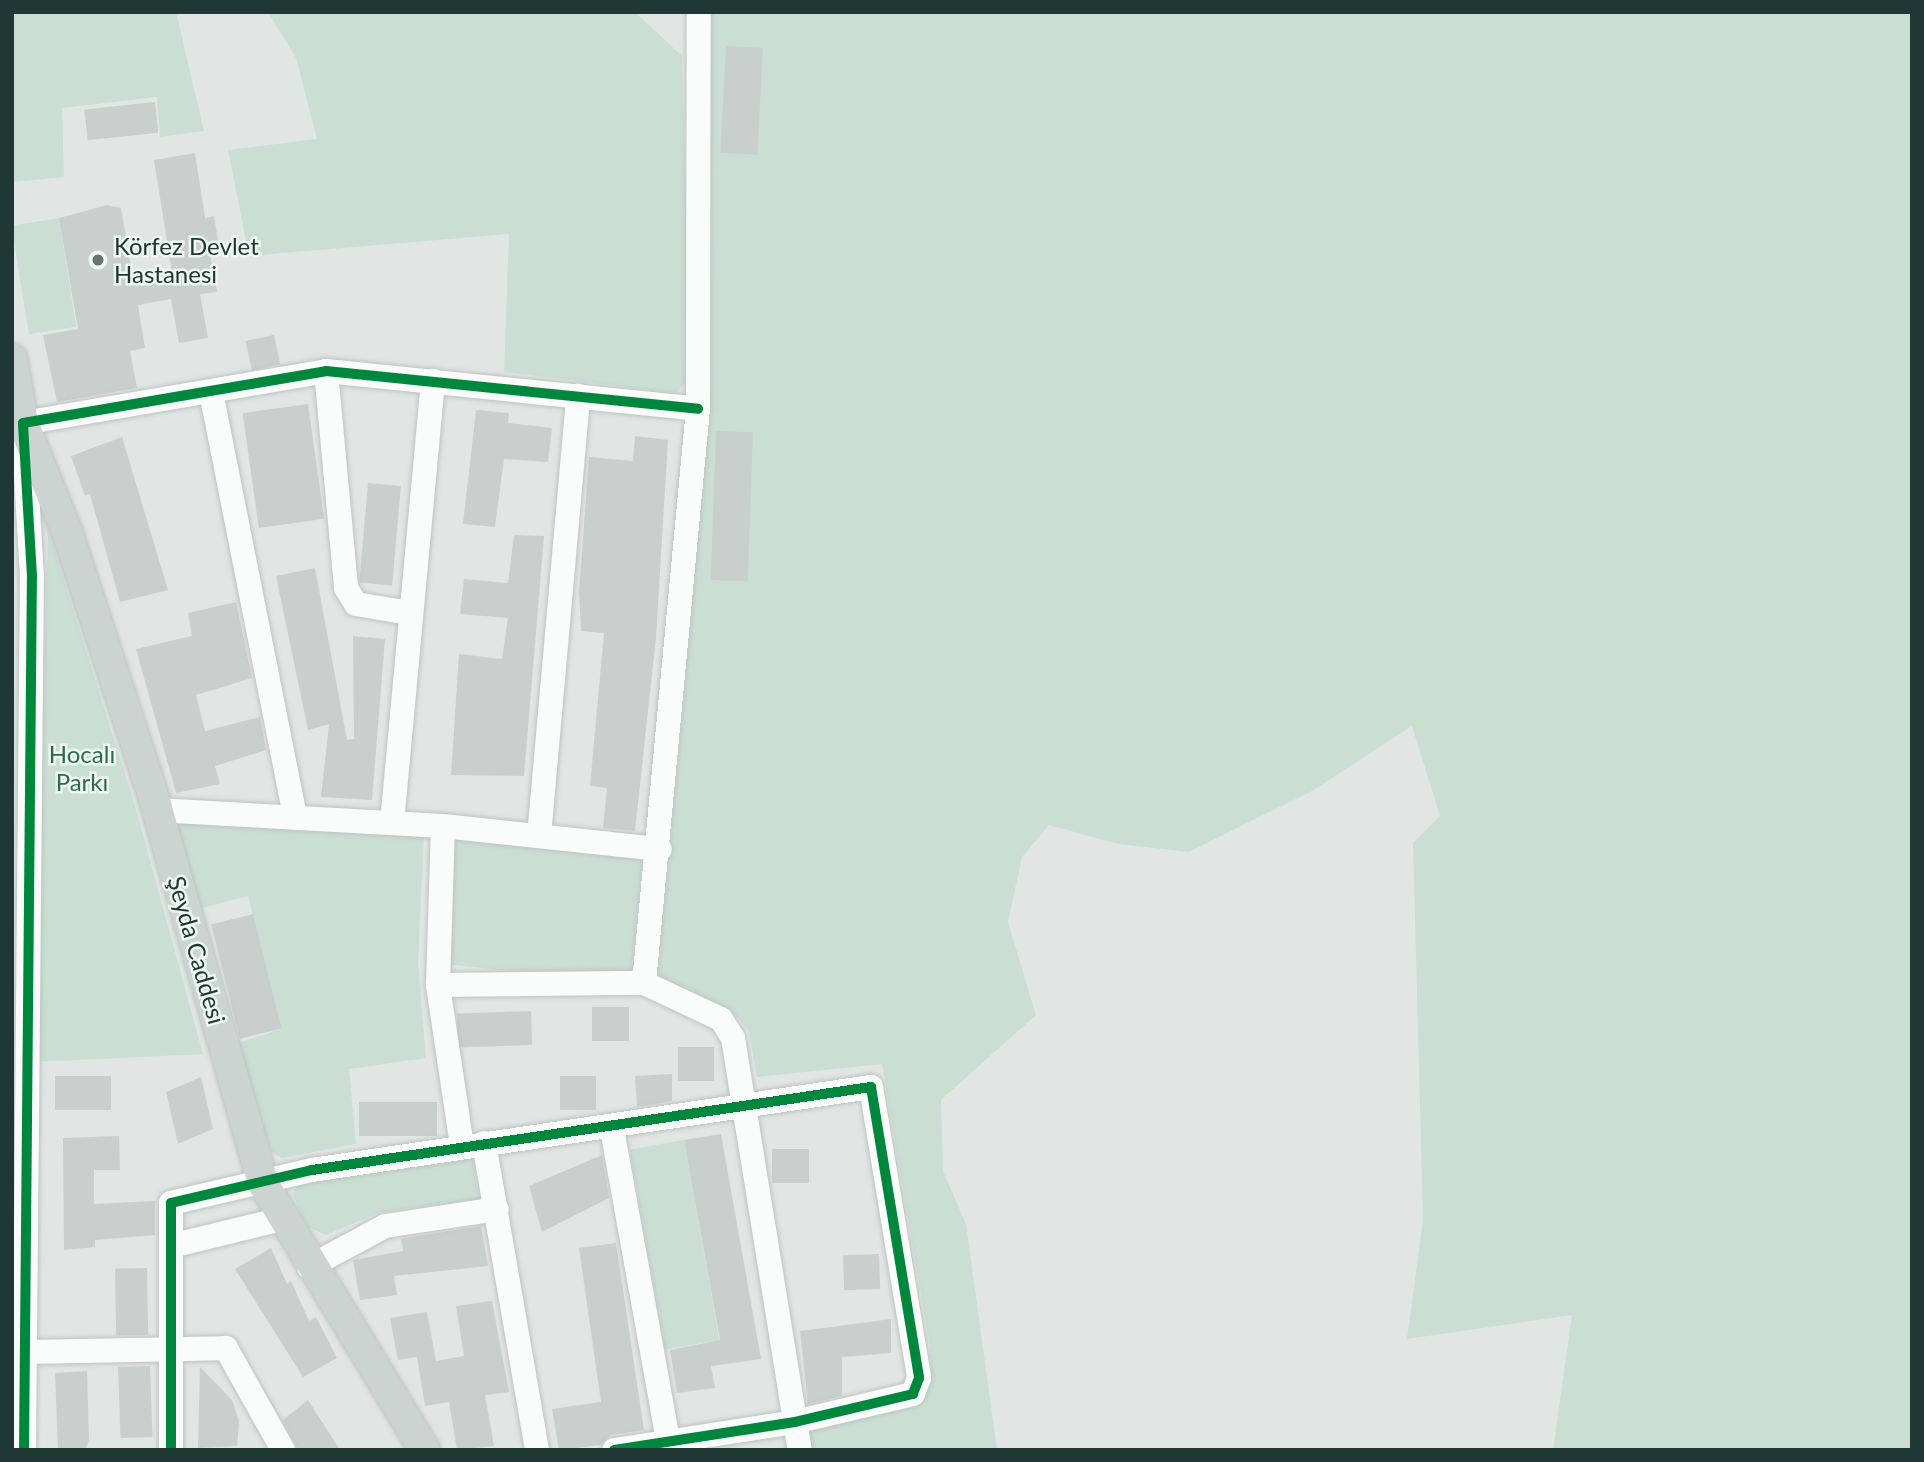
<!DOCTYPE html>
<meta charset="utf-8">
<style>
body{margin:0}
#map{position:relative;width:1924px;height:1462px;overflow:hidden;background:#e1e6e4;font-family:Lato,sans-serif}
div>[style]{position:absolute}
.green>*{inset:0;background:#cadfd2;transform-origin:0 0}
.building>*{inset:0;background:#c9cfcd;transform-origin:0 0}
.roads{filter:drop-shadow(0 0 2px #bec3c1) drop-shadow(0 0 2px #bec3c1)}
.minor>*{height:24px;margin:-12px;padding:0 12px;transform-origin:12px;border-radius:12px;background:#fafbfb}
.major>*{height:30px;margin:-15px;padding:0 15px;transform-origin:15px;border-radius:15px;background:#ccd4d2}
.cycleway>*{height:10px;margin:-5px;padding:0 5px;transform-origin:5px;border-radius:5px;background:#00873e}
.dots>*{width:19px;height:19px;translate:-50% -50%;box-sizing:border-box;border:4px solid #eef6f2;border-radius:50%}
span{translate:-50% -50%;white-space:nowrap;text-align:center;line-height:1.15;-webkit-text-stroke:5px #eef6f2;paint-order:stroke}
.poi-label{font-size:24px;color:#203833}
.left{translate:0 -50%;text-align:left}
.park-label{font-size:24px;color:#2c6c4a}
.street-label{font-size:24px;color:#203833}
.frame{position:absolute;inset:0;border:14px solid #203833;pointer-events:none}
</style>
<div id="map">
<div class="green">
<div style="clip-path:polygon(12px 12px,176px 12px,204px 131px,160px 137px,157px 97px,62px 108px,64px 177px,12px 182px)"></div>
<div style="clip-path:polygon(268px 12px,635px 12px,682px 56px,690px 377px,676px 393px,504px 372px,509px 234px,249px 256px,228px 150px,317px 139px,296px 58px)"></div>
<div style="clip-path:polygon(708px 12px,1912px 12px,1912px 1450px,1553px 1450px,1572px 1315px,1407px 1339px,1423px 1220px,1413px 843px,1440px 816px,1412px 726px,1312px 791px,1189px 852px,1118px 844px,1049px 825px,1022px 857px,1008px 922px,1036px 1015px,941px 1100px,943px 1171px,966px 1224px,997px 1450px,805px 1450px,801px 1429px,918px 1407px,931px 1377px,930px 1347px,882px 1064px,757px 1077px,749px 1032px,738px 1017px,658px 975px,710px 412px)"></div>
<div style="left:59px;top:218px;width:110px;height:48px;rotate:81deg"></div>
<div style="clip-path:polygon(48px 530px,135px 806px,203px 1054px,35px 1062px)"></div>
<div style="clip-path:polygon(171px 818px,424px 835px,418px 963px,426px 1058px,349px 1069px,356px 1144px,282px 1158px,271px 1152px,238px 1043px,281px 1029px,248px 896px,198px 909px)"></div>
<div style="left:451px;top:838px;width:193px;height:126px;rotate:6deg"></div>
<div style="left:684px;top:1140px;width:203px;height:55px;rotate:80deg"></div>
<div style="clip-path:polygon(473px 1157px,479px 1199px,380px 1212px,326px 1235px,308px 1227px,293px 1195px,296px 1185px)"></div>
</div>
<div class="building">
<div style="left:726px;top:46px;width:37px;height:107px;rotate:3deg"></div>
<div style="left:155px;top:102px;width:31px;height:71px;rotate:84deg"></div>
<div style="clip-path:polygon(195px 153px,205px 218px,214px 216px,219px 247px,209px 248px,217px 292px,200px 294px,208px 338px,179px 343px,171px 299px,138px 305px,145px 348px,130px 351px,137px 388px,57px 402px,43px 335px,78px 329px,59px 218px,107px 205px,121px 208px,133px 278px,172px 272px,154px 160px)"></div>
<div style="left:274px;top:335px;width:30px;height:29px;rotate:78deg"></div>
<div style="left:308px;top:404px;width:116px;height:66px;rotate:82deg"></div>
<div style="clip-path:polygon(476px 410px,509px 413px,508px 423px,552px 428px,548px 462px,504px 459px,495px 527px,463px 524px)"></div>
<div style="left:716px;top:431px;width:37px;height:149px;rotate:2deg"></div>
<div style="clip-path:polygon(635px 436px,668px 440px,656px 637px,635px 831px,603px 828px,607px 788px,590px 786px,604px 633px,581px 631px,579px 592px,589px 457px,633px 461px)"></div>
<div style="clip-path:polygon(122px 437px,168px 590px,120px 602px,90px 494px,85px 496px,71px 456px)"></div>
<div style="left:368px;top:483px;width:33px;height:100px;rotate:5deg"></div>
<div style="clip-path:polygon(514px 535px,544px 536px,524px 776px,451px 775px,459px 654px,502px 659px,508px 618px,460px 614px,464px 579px,508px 583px)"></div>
<div style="clip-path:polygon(315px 568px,347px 740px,354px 739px,353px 636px,385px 639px,372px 800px,321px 797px,329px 724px,308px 730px,276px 576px)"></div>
<div style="clip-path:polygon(236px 602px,252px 678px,196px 695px,205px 731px,260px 717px,266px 750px,215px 766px,220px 784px,176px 793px,136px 649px,192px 636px,188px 613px)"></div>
<div style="left:253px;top:914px;width:118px;height:43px;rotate:76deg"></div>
<div style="left:629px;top:1007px;width:34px;height:37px;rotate:90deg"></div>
<div style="left:531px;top:1011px;width:34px;height:74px;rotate:88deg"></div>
<div style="left:714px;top:1047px;width:34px;height:36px;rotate:90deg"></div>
<div style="clip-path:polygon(672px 1074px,672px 1101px,637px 1107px,635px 1076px)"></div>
<div style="left:111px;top:1076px;width:34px;height:56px;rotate:90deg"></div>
<div style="left:596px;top:1076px;width:34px;height:36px;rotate:90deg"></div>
<div style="clip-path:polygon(201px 1077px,213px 1129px,178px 1144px,166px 1092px)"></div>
<div style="left:437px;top:1102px;width:34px;height:78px;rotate:90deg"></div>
<div style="clip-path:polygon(721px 1134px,761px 1359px,711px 1366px,715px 1388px,677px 1393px,670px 1350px,720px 1340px,684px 1140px)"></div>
<div style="clip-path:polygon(119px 1136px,120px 1170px,94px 1170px,94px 1204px,155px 1201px,155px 1235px,95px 1240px,95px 1247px,64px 1250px,63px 1138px)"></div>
<div style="left:809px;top:1149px;width:34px;height:37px;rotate:90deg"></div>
<div style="clip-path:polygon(602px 1155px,609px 1198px,542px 1232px,529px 1186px)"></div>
<div style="clip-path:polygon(481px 1226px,488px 1266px,394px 1276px,397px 1295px,360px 1300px,353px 1260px,403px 1251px,401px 1239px)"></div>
<div style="clip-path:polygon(616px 1243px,644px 1430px,611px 1435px,600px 1445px,559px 1450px,552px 1409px,601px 1402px,579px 1248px)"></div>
<div style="clip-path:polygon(271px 1248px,287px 1284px,291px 1281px,309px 1321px,316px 1317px,337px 1358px,303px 1377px,235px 1269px)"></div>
<div style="left:879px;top:1254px;width:35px;height:36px;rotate:88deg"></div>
<div style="left:147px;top:1268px;width:67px;height:32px;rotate:89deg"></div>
<div style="clip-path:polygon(492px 1301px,509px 1392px,485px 1395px,494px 1446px,457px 1450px,449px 1402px,425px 1406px,417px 1357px,398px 1360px,390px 1318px,427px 1312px,436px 1361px,464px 1356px,456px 1306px)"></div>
<div style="clip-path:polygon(891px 1319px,891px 1353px,842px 1357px,842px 1396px,808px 1404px,800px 1331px)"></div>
<div style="left:150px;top:1366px;width:71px;height:32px;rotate:88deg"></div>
<div style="clip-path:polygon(200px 1367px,232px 1400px,239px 1421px,237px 1446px,198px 1448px)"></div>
<div style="clip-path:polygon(87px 1371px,89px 1440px,85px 1450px,58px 1450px,55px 1373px)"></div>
<div style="clip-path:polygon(308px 1400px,340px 1450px,298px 1450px,283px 1420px)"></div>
</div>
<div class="roads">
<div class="minor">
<div style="left:326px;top:371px;width:218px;rotate:84.7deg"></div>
<div style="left:346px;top:588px;width:19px;rotate:58deg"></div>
<div style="left:356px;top:604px;width:55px;rotate:9.5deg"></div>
<div style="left:211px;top:392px;width:434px;rotate:78.8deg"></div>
<div style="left:157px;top:810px;width:286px;rotate:3.2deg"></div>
<div style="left:443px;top:826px;width:218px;rotate:6.1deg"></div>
<div style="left:392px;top:823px;width:444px;rotate:-84.7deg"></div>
<div style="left:539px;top:836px;width:442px;rotate:-84.9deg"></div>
<div style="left:644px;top:983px;width:577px;rotate:-84.63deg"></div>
<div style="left:698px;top:409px;width:397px;rotate:-89.9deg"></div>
<div style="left:438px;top:985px;width:159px;rotate:-88.2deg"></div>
<div style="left:612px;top:1129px;width:317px;rotate:79.8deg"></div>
<div style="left:484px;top:1143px;width:312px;rotate:80.2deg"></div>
<div style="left:462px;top:1146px;width:163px;rotate:-98.5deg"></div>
<div style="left:438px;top:985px;width:206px;rotate:-0.6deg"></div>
<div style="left:644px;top:983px;width:85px;rotate:25.1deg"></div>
<div style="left:721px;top:1019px;width:22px;rotate:58deg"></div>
<div style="left:733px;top:1038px;width:417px;rotate:80.8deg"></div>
<div style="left:171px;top:1246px;width:114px;rotate:-13.7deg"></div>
<div style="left:309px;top:1267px;width:86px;rotate:-28.3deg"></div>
<div style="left:385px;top:1226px;width:113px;rotate:-8.6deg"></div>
<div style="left:25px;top:1352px;width:201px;rotate:-1.1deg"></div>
<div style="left:226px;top:1348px;width:117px;rotate:60.8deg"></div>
<div style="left:24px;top:1450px;width:874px;rotate:-89.48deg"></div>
<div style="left:32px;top:576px;width:153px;rotate:-93.4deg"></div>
<div style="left:23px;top:423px;width:307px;rotate:-9.7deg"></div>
<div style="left:326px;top:371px;width:374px;rotate:5.8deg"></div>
<div style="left:171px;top:1450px;width:247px;rotate:-90deg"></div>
<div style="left:171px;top:1203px;width:145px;rotate:-13.2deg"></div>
<div style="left:312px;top:1170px;width:565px;rotate:-8.45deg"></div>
<div style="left:871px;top:1087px;width:295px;rotate:80.6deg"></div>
<div style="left:919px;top:1378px;width:17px;rotate:111deg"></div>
<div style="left:913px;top:1394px;width:121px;rotate:166.7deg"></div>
<div style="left:795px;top:1422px;width:183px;rotate:171.2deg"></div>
</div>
<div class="major">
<div style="left:12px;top:359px;width:65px;rotate:80.2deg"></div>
<div style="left:23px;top:423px;width:118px;rotate:68deg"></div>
<div style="left:67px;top:532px;width:287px;rotate:71.9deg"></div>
<div style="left:156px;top:805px;width:393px;rotate:74.2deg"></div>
<div style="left:263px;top:1183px;width:312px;rotate:58.8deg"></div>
</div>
</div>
<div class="cycleway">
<div style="left:24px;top:1450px;width:874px;rotate:-89.48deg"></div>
<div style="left:32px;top:576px;width:153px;rotate:-93.4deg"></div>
<div style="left:23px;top:423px;width:307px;rotate:-9.7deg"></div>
<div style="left:326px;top:371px;width:374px;rotate:5.8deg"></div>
<div style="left:171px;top:1450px;width:247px;rotate:-90deg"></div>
<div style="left:171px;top:1203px;width:145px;rotate:-13.2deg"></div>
<div style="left:312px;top:1170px;width:565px;rotate:-8.45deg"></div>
<div style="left:871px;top:1087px;width:295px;rotate:80.6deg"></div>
<div style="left:919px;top:1378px;width:17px;rotate:111deg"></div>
<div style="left:913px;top:1394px;width:121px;rotate:166.7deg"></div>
<div style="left:795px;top:1422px;width:183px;rotate:171.2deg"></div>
</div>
<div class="dots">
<div style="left:98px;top:260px;background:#647571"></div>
</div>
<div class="poi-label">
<span class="left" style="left:114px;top:260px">Körfez Devlet<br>Hastanesi</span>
</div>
<div class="park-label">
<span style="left:82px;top:768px">Hocalı<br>Parkı</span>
</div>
<div class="street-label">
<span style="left:197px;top:950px;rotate:74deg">Şeyda Caddesi</span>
</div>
<div class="frame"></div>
</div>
